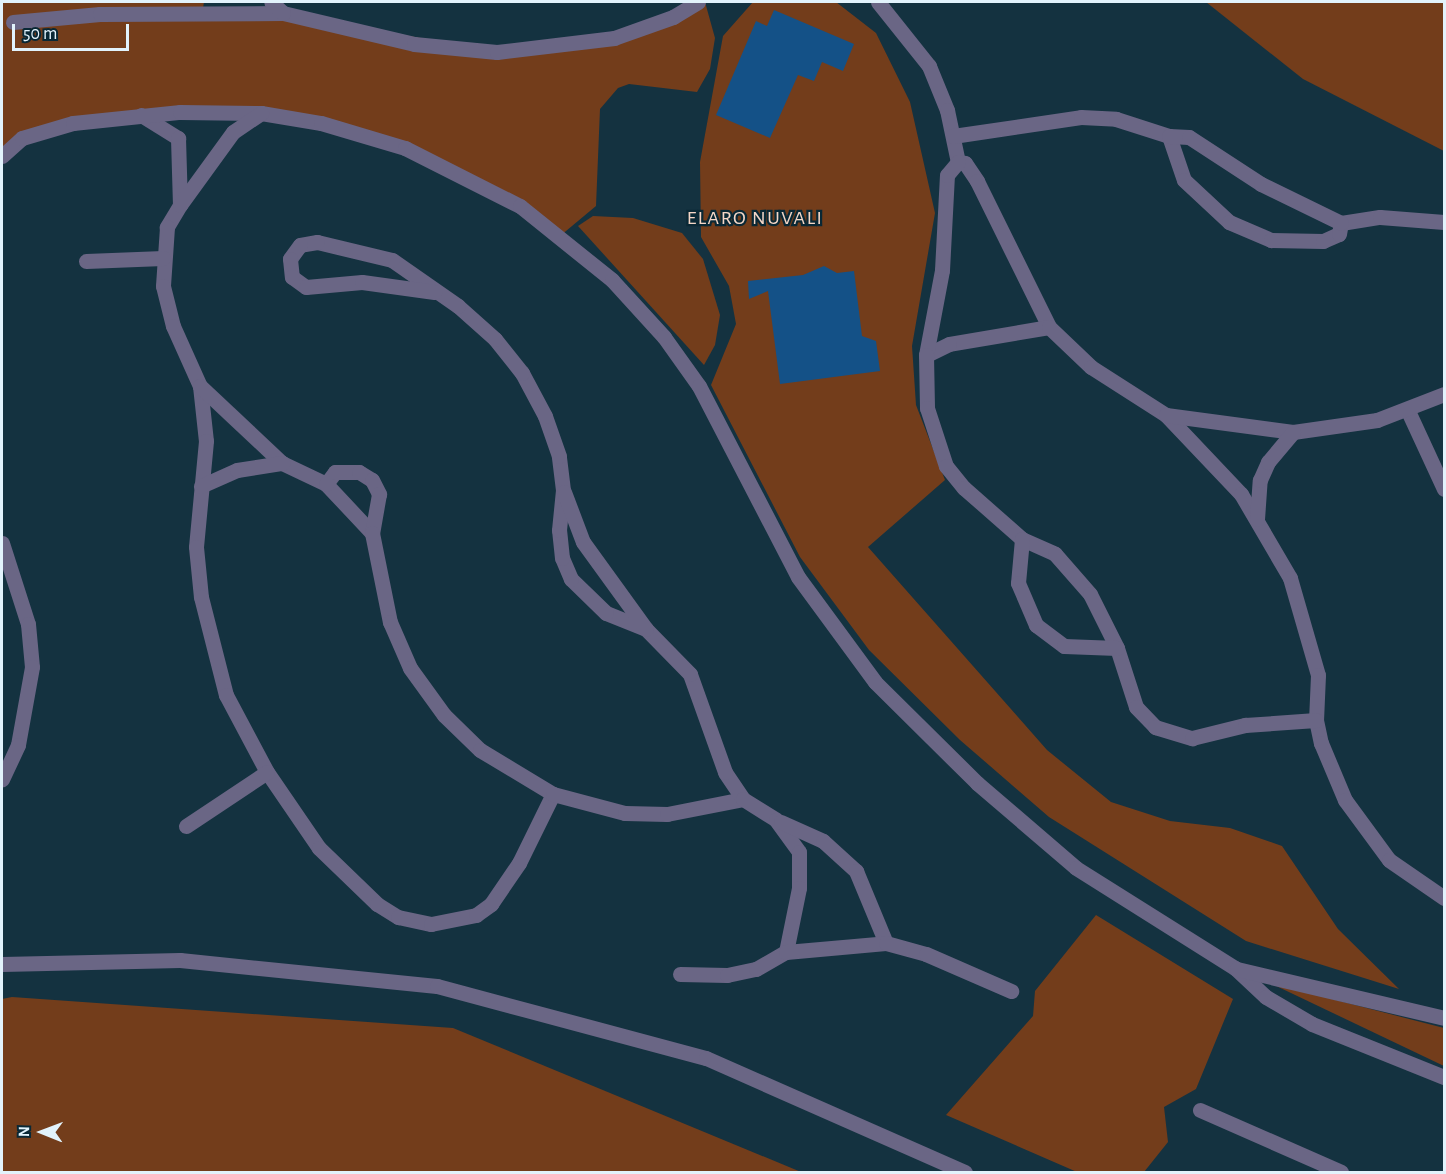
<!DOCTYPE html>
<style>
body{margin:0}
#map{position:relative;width:1446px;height:1174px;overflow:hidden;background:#143240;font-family:"Alegreya Sans",sans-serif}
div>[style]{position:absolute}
.green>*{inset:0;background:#733d1b}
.building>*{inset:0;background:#145187}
.minor>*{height:15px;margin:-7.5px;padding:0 7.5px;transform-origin:7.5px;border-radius:7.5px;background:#6a6685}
.tertiary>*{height:15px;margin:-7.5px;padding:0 7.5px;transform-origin:7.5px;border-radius:7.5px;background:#6a6685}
span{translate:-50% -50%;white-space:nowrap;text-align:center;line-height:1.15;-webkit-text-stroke:4.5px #092835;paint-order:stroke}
.neighbourhood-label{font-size:20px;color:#f5d7c7;letter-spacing:1.5px}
.frame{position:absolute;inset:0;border:3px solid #e2f3fc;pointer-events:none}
.north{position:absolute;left:12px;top:1102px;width:60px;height:60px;-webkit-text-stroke:4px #092835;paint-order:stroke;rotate:271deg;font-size:16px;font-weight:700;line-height:24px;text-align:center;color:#e2f3fc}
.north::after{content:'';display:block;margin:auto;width:21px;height:27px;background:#e2f3fc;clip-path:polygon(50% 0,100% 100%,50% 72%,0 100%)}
.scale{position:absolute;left:12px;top:24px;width:117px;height:27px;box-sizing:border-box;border:3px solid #e2f3fc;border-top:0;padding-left:8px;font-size:18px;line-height:21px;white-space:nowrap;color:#e2f3fc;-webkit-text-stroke:4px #092835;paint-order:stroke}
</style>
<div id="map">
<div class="green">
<div style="clip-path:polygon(2px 2px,204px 2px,202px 14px,283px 13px,497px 52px,614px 38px,705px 2px,715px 38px,710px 69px,697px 92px,629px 84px,618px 88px,600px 109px,596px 206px,560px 236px,477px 181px,321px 123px,180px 112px,22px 138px,2px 156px)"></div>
<div style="clip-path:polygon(753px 2px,836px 2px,876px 33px,910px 102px,935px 213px,912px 346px,916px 405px,945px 480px,868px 547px,1047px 750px,1111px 802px,1170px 821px,1230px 828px,1282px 846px,1338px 929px,1399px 989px,1246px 941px,1049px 817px,960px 740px,869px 650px,800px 557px,711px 385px,736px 324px,729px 286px,701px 237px,700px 162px,723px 36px)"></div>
<div style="clip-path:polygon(1206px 2px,1444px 2px,1444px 151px,1303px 79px)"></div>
<div style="clip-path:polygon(593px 216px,633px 218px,682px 233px,703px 259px,720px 315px,715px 345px,704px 365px,578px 226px)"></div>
<div style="clip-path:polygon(1096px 915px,1233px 999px,1196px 1089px,1164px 1107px,1168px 1142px,1144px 1172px,1077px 1172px,946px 1115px,1033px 1016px,1035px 991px)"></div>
<div style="clip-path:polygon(1270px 983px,1444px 1028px,1444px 1066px)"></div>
<div style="clip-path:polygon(12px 997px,453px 1028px,801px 1172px,2px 1172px,2px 999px)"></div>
</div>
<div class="building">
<div style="clip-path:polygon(774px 10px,854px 44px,843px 71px,822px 62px,814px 81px,798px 75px,770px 138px,716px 115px,756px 21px,767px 26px)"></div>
<div style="clip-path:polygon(824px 266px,837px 273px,854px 271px,862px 336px,876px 341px,880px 371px,780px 384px,768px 291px,749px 299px,748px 281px,803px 275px)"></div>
</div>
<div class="minor">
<div style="left:878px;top:2px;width:82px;rotate:51.4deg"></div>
<div style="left:929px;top:66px;width:48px;rotate:67.8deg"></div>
<div style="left:947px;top:110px;width:53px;rotate:78.1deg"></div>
<div style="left:283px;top:13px;width:135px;rotate:13.3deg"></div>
<div style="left:414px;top:44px;width:83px;rotate:5.5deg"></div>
<div style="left:497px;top:52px;width:118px;rotate:-6.8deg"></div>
<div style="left:614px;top:38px;width:63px;rotate:-19.6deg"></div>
<div style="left:673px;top:17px;width:29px;rotate:-31deg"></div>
<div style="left:13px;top:22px;width:87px;rotate:-5.3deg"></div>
<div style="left:100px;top:14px;width:183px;rotate:-0.3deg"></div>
<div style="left:283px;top:13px;width:16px;rotate:-137deg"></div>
<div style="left:141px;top:115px;width:44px;rotate:31.9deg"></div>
<div style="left:178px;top:138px;width:67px;rotate:88.3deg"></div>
<div style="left:180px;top:205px;width:26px;rotate:121deg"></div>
<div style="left:167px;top:227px;width:59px;rotate:93.9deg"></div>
<div style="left:163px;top:286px;width:41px;rotate:76deg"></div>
<div style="left:173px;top:326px;width:66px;rotate:65.8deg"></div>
<div style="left:200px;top:386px;width:55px;rotate:83.8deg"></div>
<div style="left:206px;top:441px;width:106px;rotate:95.4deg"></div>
<div style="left:196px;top:547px;width:50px;rotate:84.3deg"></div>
<div style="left:201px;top:597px;width:101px;rotate:75.7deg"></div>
<div style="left:226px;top:695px;width:87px;rotate:62deg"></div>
<div style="left:267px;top:772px;width:92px;rotate:55.6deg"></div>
<div style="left:319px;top:848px;width:81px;rotate:44deg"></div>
<div style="left:377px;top:904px;width:25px;rotate:32deg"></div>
<div style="left:398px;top:917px;width:34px;rotate:12deg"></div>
<div style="left:431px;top:924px;width:46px;rotate:-11.3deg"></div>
<div style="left:476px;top:915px;width:19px;rotate:-36deg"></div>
<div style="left:491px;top:904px;width:50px;rotate:-55.7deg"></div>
<div style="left:519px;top:863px;width:77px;rotate:-63.8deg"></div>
<div style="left:953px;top:136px;width:129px;rotate:-8.4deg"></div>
<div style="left:1081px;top:117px;width:35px;rotate:3deg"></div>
<div style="left:1116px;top:119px;width:56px;rotate:17.8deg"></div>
<div style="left:1169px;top:136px;width:46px;rotate:71.2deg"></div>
<div style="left:1184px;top:180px;width:62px;rotate:43deg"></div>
<div style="left:1229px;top:222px;width:46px;rotate:23.2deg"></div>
<div style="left:1271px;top:240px;width:52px;rotate:1.1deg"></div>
<div style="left:1323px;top:241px;width:17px;rotate:-24deg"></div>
<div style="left:1339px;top:234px;width:11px;rotate:-80deg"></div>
<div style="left:1341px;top:223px;width:39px;rotate:-9deg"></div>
<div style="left:1380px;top:217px;width:64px;rotate:4.5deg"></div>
<div style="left:1169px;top:136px;width:20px;rotate:3deg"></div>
<div style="left:1189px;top:137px;width:86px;rotate:33.1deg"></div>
<div style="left:1261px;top:184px;width:89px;rotate:26deg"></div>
<div style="left:2px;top:156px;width:27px;rotate:-42deg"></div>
<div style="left:22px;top:138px;width:53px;rotate:-16.4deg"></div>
<div style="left:73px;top:123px;width:108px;rotate:-5.9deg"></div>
<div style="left:180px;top:112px;width:81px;rotate:0.7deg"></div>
<div style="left:261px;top:113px;width:61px;rotate:9.5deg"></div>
<div style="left:321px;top:123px;width:88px;rotate:16.6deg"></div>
<div style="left:405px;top:148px;width:129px;rotate:26.8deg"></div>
<div style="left:520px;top:206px;width:118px;rotate:38.8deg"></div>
<div style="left:612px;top:280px;width:77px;rotate:47.6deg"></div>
<div style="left:664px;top:337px;width:60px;rotate:54.5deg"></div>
<div style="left:699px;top:386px;width:215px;rotate:62.6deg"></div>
<div style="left:798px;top:577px;width:130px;rotate:53.7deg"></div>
<div style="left:875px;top:682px;width:144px;rotate:44.7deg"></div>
<div style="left:977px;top:783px;width:130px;rotate:40.6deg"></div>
<div style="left:1076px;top:868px;width:188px;rotate:32.2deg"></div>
<div style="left:1235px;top:968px;width:42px;rotate:43.1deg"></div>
<div style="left:1266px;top:997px;width:53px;rotate:30.4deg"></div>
<div style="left:1312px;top:1024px;width:142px;rotate:21.9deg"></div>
<div style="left:958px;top:162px;width:7px;rotate:8deg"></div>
<div style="left:965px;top:163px;width:22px;rotate:56deg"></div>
<div style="left:977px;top:181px;width:163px;rotate:63.7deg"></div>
<div style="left:1049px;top:327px;width:101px;rotate:170.4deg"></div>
<div style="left:949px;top:344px;width:25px;rotate:154deg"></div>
<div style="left:926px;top:355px;width:86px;rotate:-79.3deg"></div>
<div style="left:942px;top:270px;width:95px;rotate:-87deg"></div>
<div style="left:947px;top:175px;width:17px;rotate:-50deg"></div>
<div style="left:180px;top:205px;width:90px;rotate:-54deg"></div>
<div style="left:233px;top:132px;width:34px;rotate:-34deg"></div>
<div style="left:86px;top:261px;width:77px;rotate:-2.2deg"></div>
<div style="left:1049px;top:327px;width:58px;rotate:43.6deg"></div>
<div style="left:1091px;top:367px;width:89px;rotate:32.6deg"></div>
<div style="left:1166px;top:415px;width:109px;rotate:46.5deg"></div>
<div style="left:1241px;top:494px;width:97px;rotate:59.7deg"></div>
<div style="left:1290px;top:578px;width:101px;rotate:73.9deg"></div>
<div style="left:1318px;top:675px;width:45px;rotate:92.5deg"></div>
<div style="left:1316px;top:720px;width:24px;rotate:78deg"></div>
<div style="left:1321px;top:743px;width:62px;rotate:67.2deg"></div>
<div style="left:1345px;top:800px;width:74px;rotate:53.7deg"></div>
<div style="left:1389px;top:860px;width:67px;rotate:34.6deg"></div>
<div style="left:926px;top:355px;width:53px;rotate:88.9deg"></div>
<div style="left:927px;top:408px;width:61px;rotate:71.9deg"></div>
<div style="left:946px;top:466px;width:28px;rotate:51deg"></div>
<div style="left:964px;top:488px;width:77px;rotate:41.3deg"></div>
<div style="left:1022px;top:539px;width:36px;rotate:24deg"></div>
<div style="left:1055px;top:554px;width:53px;rotate:48.8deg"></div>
<div style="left:1090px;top:594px;width:60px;rotate:63.4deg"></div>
<div style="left:1117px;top:648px;width:62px;rotate:72.1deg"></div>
<div style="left:1136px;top:707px;width:28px;rotate:46deg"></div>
<div style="left:1155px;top:727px;width:39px;rotate:17deg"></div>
<div style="left:1192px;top:738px;width:55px;rotate:-13.8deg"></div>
<div style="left:1245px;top:725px;width:71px;rotate:-4deg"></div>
<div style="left:200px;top:386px;width:112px;rotate:43.2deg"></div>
<div style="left:282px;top:463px;width:49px;rotate:25.5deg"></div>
<div style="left:326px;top:484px;width:67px;rotate:46.8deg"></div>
<div style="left:1408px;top:411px;width:86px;rotate:65.2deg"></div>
<div style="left:1166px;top:415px;width:128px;rotate:7.6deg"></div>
<div style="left:1293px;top:432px;width:85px;rotate:-8.1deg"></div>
<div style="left:1377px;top:420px;width:72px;rotate:-21.2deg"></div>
<div style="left:326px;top:484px;width:15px;rotate:-53deg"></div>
<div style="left:335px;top:472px;width:24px"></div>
<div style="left:359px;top:472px;width:15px;rotate:32deg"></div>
<div style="left:372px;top:480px;width:16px;rotate:63deg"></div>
<div style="left:379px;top:494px;width:40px;rotate:100deg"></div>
<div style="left:372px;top:533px;width:91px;rotate:78.6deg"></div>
<div style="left:390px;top:622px;width:50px;rotate:66.5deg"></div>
<div style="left:410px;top:668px;width:58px;rotate:54.1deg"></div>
<div style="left:444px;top:715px;width:50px;rotate:44.2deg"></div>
<div style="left:480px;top:750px;width:85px;rotate:31.1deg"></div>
<div style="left:553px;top:794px;width:74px;rotate:14.8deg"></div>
<div style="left:625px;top:813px;width:42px;rotate:1.4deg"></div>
<div style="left:667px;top:814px;width:77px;rotate:-11.2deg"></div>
<div style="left:743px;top:799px;width:32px;rotate:-124deg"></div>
<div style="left:725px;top:772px;width:104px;rotate:-109.7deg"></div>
<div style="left:690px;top:674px;width:63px;rotate:-134.4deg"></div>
<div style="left:646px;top:629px;width:43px;rotate:-158.2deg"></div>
<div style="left:606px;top:613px;width:49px;rotate:-135.8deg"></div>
<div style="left:571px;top:579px;width:23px;rotate:-113deg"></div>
<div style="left:562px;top:558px;width:28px;rotate:-96deg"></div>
<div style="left:559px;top:530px;width:40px;rotate:-84.3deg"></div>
<div style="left:563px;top:490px;width:34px;rotate:-97deg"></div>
<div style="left:559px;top:456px;width:42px;rotate:-109.3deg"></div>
<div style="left:545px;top:416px;width:49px;rotate:-118.1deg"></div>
<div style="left:522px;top:373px;width:43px;rotate:-128.5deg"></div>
<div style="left:495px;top:339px;width:50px;rotate:-138.3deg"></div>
<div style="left:458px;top:306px;width:80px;rotate:-145.1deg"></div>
<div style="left:392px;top:260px;width:77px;rotate:-166.5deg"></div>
<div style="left:317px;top:242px;width:17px;rotate:170deg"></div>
<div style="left:300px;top:245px;width:17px;rotate:126deg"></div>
<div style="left:290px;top:259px;width:18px;rotate:84deg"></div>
<div style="left:292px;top:277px;width:17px;rotate:36deg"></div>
<div style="left:306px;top:287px;width:56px;rotate:-5.1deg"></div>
<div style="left:362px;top:282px;width:73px;rotate:7.9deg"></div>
<div style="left:201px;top:486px;width:39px;rotate:-24deg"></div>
<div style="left:237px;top:470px;width:46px;rotate:-8.8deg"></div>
<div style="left:564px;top:492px;width:53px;rotate:69.2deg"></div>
<div style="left:583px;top:542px;width:107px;rotate:54.1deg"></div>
<div style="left:1257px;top:519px;width:39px;rotate:-86deg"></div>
<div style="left:1260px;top:480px;width:20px;rotate:-66deg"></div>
<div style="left:1268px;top:462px;width:39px;rotate:-50deg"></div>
<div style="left:1022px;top:539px;width:44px;rotate:95.2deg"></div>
<div style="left:1018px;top:583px;width:46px;rotate:66.8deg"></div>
<div style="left:1036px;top:625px;width:35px;rotate:37deg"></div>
<div style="left:1064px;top:646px;width:53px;rotate:2.2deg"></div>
<div style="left:2px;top:543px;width:85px;rotate:72.2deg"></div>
<div style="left:28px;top:624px;width:43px;rotate:84.7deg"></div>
<div style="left:32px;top:667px;width:79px;rotate:100.2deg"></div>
<div style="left:18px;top:745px;width:38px;rotate:115deg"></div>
<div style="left:743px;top:799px;width:39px;rotate:32deg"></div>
<div style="left:776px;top:820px;width:39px;rotate:54deg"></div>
<div style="left:799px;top:852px;width:36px;rotate:90deg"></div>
<div style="left:799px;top:888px;width:65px;rotate:101.5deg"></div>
<div style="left:781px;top:822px;width:46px;rotate:24.3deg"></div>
<div style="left:823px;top:841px;width:45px;rotate:42.3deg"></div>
<div style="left:856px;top:871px;width:78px;rotate:67.4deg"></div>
<div style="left:186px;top:826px;width:97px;rotate:-33.7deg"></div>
<div style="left:1237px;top:969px;width:213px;rotate:13.3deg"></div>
<div style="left:680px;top:974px;width:47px;rotate:1.2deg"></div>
<div style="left:727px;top:975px;width:30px;rotate:-12deg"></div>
<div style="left:756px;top:969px;width:34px;rotate:-30deg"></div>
<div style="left:786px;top:952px;width:100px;rotate:-5.1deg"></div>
<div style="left:886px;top:943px;width:41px;rotate:15.4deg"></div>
<div style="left:926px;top:954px;width:93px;rotate:23.5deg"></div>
<div style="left:1200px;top:1110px;width:154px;rotate:23.7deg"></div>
</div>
<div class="tertiary">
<div style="left:2px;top:964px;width:178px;rotate:-1.3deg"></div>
<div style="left:180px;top:960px;width:258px;rotate:5.8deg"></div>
<div style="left:437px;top:986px;width:278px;rotate:15deg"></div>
<div style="left:706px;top:1058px;width:283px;rotate:23.8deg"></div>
</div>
<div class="neighbourhood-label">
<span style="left:755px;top:218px">ELARO NUVALI</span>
</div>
<div class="frame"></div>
<div class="north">N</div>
<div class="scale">50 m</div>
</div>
